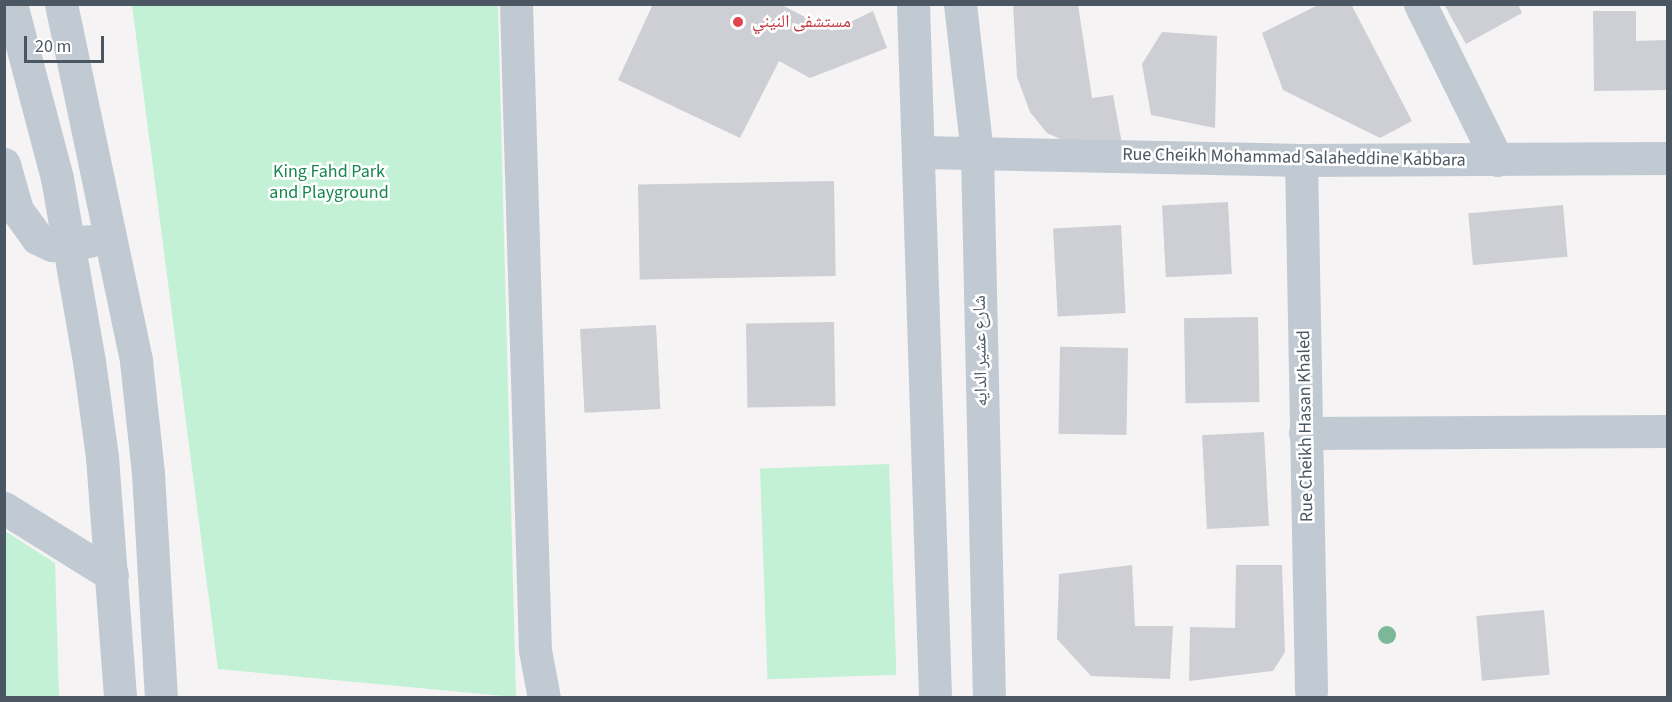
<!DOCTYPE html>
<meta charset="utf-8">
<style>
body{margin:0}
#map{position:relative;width:1672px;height:702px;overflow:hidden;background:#f5f3f3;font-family:"Source Sans 3","Noto Naskh Arabic",sans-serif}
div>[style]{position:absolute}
.green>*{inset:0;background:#c3f1d5;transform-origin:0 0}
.building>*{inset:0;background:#cdcfd5;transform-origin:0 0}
.minor>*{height:33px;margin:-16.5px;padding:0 16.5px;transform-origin:16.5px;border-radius:16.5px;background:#c1cad2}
.trees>*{width:18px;height:18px;margin:-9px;border-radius:50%;background:#7bb799}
.dots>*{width:16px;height:16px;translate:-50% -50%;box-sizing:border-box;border:3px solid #fff;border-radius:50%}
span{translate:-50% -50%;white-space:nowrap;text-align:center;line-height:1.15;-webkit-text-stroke:5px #fff;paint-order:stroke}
.health-label{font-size:18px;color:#be3a42}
.left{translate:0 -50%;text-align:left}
.street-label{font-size:18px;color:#4a5661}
.park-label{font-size:18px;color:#17864f}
.frame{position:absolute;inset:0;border:6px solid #4a5661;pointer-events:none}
.scale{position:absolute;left:24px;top:36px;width:80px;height:27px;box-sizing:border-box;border:3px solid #4a5661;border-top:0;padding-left:8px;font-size:18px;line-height:21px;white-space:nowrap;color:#4a5661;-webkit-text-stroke:4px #fff;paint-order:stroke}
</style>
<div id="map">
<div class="green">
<div style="clip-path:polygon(132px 5px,498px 5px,516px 697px,218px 669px)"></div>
<div style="left:889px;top:464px;width:211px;height:129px;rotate:88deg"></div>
<div style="clip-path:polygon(5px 531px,55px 563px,59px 697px,5px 697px)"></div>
</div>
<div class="building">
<div style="clip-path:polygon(653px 4px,780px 4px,832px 31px,873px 11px,887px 48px,810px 78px,779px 61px,740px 138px,618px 80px)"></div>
<div style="clip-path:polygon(1013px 4px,1078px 4px,1092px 98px,1113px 95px,1122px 144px,1074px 145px,1047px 133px,1030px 112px,1017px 77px)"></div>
<div style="clip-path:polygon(1320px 4px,1351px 4px,1412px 121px,1380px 138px,1283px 90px,1262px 33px)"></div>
<div style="clip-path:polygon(1444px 4px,1518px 4px,1522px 13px,1466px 44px)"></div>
<div style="clip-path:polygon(1593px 11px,1636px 11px,1636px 41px,1668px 40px,1668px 90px,1594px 91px)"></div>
<div style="clip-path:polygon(1162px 32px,1217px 36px,1215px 128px,1151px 115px,1142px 64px)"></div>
<div style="left:834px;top:181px;width:95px;height:196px;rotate:89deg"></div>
<div style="left:1228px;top:202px;width:72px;height:66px;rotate:87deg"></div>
<div style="left:1563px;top:205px;width:52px;height:95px;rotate:85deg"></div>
<div style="left:1121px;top:225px;width:88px;height:68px;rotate:87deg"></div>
<div style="left:1258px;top:317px;width:85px;height:74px;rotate:89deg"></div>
<div style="left:834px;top:322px;width:84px;height:88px;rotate:89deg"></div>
<div style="left:656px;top:325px;width:84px;height:76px;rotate:87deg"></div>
<div style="left:1128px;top:348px;width:87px;height:68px;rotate:91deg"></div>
<div style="left:1264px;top:432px;width:94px;height:62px;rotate:87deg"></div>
<div style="clip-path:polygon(1132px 565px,1135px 626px,1173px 626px,1170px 679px,1091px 676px,1057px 639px,1059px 574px)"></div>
<div style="clip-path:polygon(1236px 565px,1282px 565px,1285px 652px,1273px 671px,1189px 681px,1190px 627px,1235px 628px)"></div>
<div style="left:1544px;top:610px;width:65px;height:68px;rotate:85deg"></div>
</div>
<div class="minor">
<div style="left:11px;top:4px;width:180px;rotate:75.2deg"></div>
<div style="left:57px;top:178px;width:186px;rotate:80.1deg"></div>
<div style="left:89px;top:361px;width:97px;rotate:82.3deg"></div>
<div style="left:102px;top:457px;width:242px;rotate:85.7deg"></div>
<div style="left:61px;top:4px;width:365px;rotate:78.1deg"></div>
<div style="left:136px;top:361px;width:113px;rotate:83.9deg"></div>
<div style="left:148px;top:473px;width:225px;rotate:86.7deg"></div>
<div style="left:516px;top:4px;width:646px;rotate:88.32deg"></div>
<div style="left:535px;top:650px;width:49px;rotate:79.4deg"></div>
<div style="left:913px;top:4px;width:694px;rotate:88.18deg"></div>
<div style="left:960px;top:4px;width:151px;rotate:83.5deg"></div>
<div style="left:977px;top:154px;width:544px;rotate:88.74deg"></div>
<div style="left:1420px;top:4px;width:174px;rotate:63.7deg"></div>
<div style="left:921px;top:152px;width:380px;rotate:1.2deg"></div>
<div style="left:1301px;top:160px;width:367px;rotate:-0.3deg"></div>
<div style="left:1301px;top:160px;width:531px;rotate:88.92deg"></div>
<div style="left:4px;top:164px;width:48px;rotate:74.2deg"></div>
<div style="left:17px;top:210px;width:34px;rotate:54deg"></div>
<div style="left:37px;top:238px;width:17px;rotate:25deg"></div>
<div style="left:52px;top:245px;width:37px;rotate:-6deg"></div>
<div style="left:1305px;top:433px;width:363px;rotate:-0.3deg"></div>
<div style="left:4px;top:508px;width:127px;rotate:31.8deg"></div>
</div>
<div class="trees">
<div style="left:1387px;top:635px"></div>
</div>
<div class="dots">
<div style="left:738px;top:22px;background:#e0444e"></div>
</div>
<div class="health-label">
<span class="left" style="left:752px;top:22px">مستشفى النيني</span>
</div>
<div class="street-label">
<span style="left:1294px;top:158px;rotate:1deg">Rue Cheikh Mohammad Salaheddine Kabbara</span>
<span style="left:981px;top:351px;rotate:-91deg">شارع عشير الدايه</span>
<span style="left:1306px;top:426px;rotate:-91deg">Rue Cheikh Hasan Khaled</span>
</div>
<div class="park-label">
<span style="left:329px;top:183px">King Fahd Park<br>and Playground</span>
</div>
<div class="frame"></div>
<div class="scale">20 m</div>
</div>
